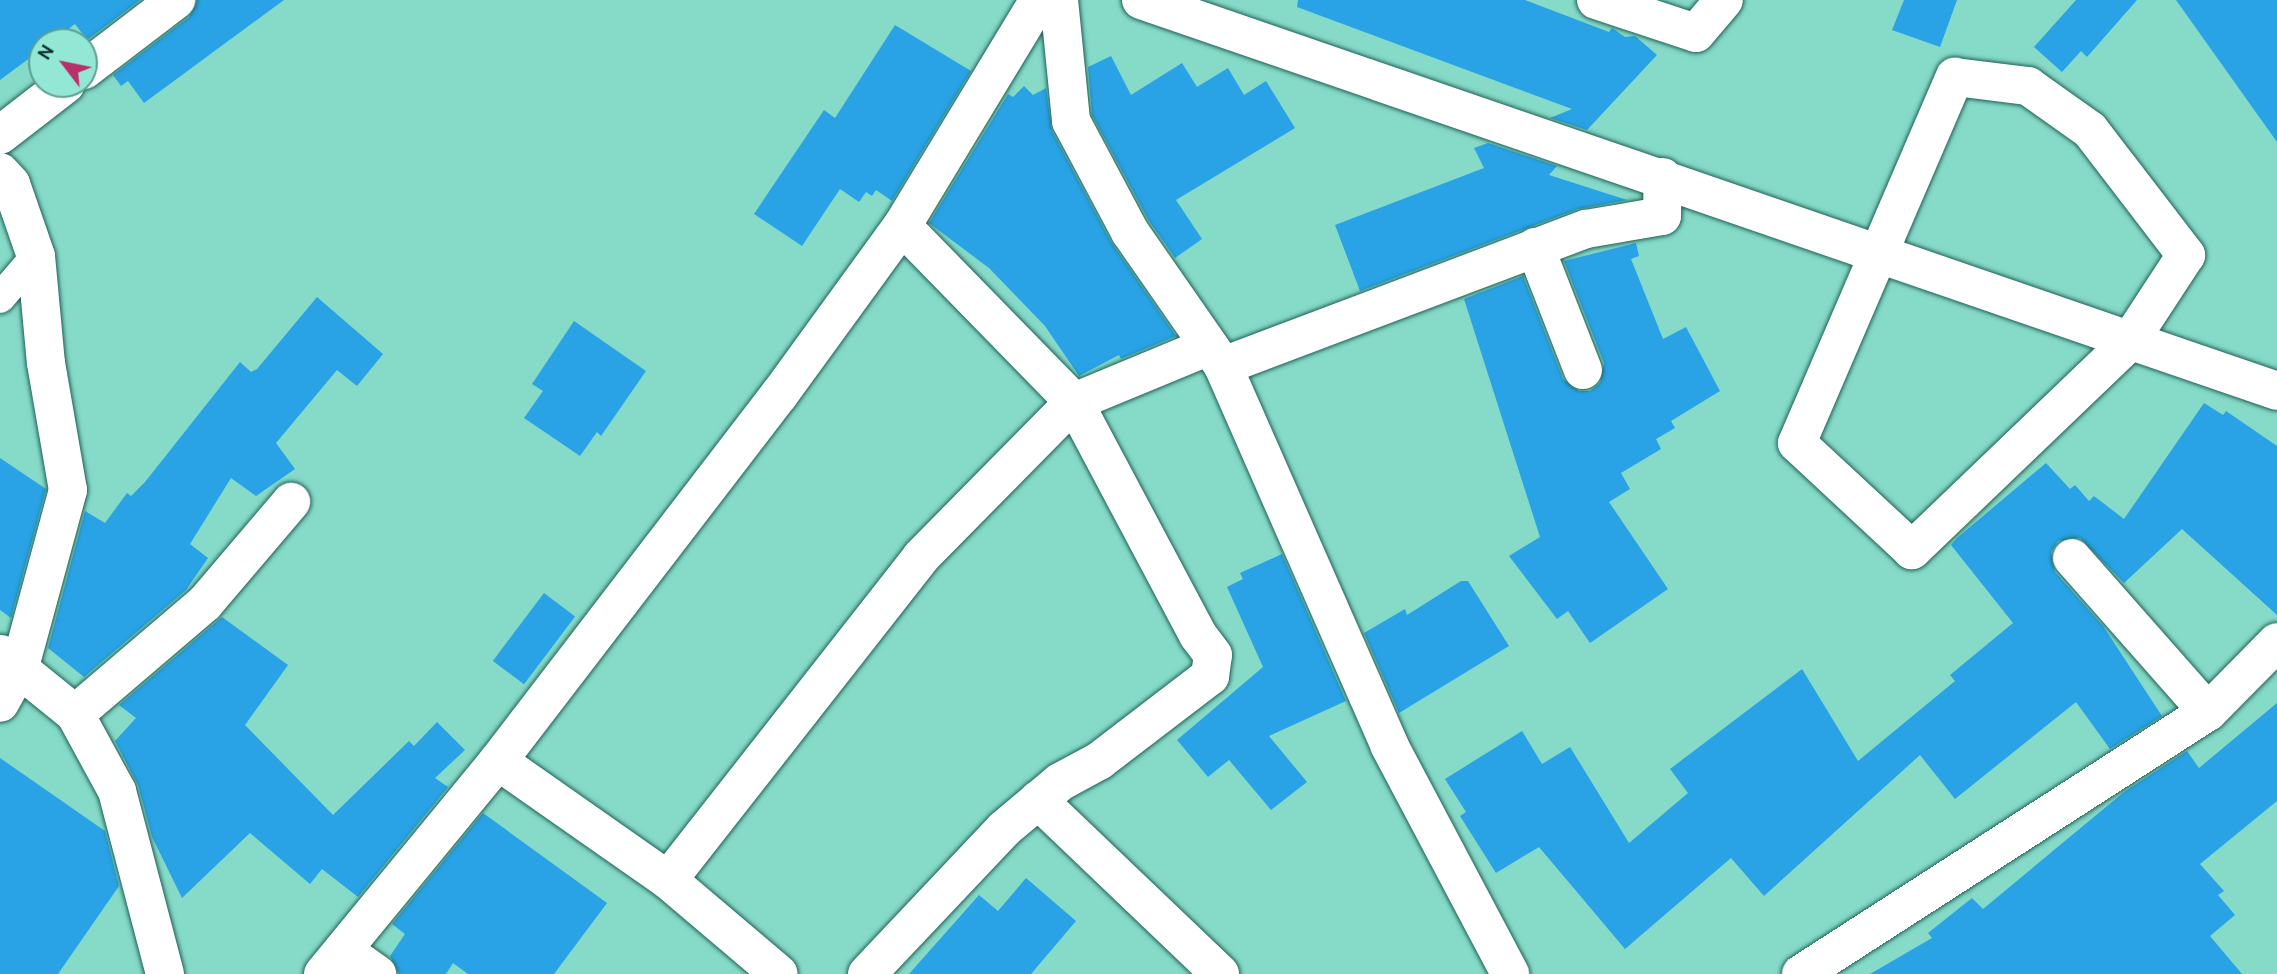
<!DOCTYPE html>
<style>
body{margin:0}
#map{position:relative;width:2277px;height:974px;overflow:hidden;background:#86dac8;font-family:Overpass,sans-serif}
div>[style]{position:absolute}
.building>*{inset:0;background:#29a3e6;transform-origin:0 0}
.roads{filter:drop-shadow(0 0 2px #1f6156) drop-shadow(0 0 2px #1f6156)}
.lane>*{height:30px;margin:-15px;padding:0 15px;transform-origin:15px;border-radius:15px;background:#fff}
.street>*{height:38px;margin:-19px;padding:0 19px;transform-origin:19px;border-radius:19px;background:#fff}
span{translate:-50% -50%;white-space:nowrap;text-align:center;line-height:1.15;-webkit-text-stroke:7px #93e7d5;paint-order:stroke}
.north{position:absolute;left:28px;top:28px;width:70px;height:70px;box-sizing:border-box;background:#93e7d5;border:2px solid #5e9f91;border-radius:50%;rotate:302deg;font-size:19px;font-weight:700;line-height:28px;text-align:center;color:#0e332c}
.north::after{content:'';display:block;margin:auto;width:24px;height:32px;background:#b92f6a;clip-path:polygon(50% 0,100% 100%,50% 72%,0 100%)}
</style>
<div id="map">
<div class="building">
<div style="clip-path:polygon(0 0,140px 0,87px 40px,75px 24px,51px 42px,42px 42px,42px 49px,0 80px)"></div>
<div style="clip-path:polygon(197px 0,284px 0,144px 103px,128px 81px,121px 86px,113px 75px,189px 17px)"></div>
<div style="clip-path:polygon(1298px 0,1525px 0,1609px 32px,1612px 28px,1625px 37px,1635px 36px,1657px 55px,1587px 130px,1550px 118px,1572px 109px,1297px 7px)"></div>
<div style="clip-path:polygon(1904px 0,1957px 0,1940px 47px,1892px 30px)"></div>
<div style="clip-path:polygon(2076px 0,2137px 0,2087px 57px,2081px 51px,2062px 72px,2034px 47px)"></div>
<div style="clip-path:polygon(2176px 0,2277px 0,2277px 142px)"></div>
<div style="clip-path:polygon(895px 25px,971px 71px,892px 201px,876px 190px,872px 196px,866px 192px,859px 202px,840px 189px,802px 246px,754px 214px,824px 110px,835px 118px)"></div>
<div style="clip-path:polygon(1111px 56px,1131px 95px,1182px 63px,1197px 87px,1228px 68px,1244px 95px,1266px 81px,1295px 128px,1176px 200px,1202px 239px,1175px 258px,1149px 221px,1092px 115px,1088px 67px)"></div>
<div style="clip-path:polygon(1024px 86px,1033px 95px,1046px 88px,1052px 131px,1111px 242px,1176px 336px,1121px 359px,1119px 355px,1079px 376px,1045px 326px,989px 268px,929px 223px,1008px 94px,1013px 97px)"></div>
<div style="clip-path:polygon(1488px 143px,1557px 166px,1549px 175px,1627px 200px,1578px 209px,1360px 291px,1335px 225px,1484px 168px,1474px 148px)"></div>
<div style="clip-path:polygon(1636px 243px,1639px 256px,1631px 259px,1663px 339px,1686px 327px,1720px 391px,1671px 421px,1675px 428px,1656px 439px,1661px 449px,1621px 473px,1630px 489px,1609px 502px,1668px 589px,1590px 643px,1568px 611px,1557px 619px,1509px 556px,1540px 537px,1464px 299px,1523px 276px,1563px 379px,1579px 391px,1590px 391px,1600px 383px,1604px 363px,1564px 261px)"></div>
<div style="clip-path:polygon(317px 297px,383px 354px,357px 386px,337px 370px,276px 443px,295px 469px,256px 496px,231px 478px,190px 544px,208px 558px,186px 590px,84px 677px,48px 648px,85px 511px,105px 523px,127px 493px,131px 496px,145px 482px,240px 362px,251px 372px,257px 369px)"></div>
<div style="clip-path:polygon(574px 321px,646px 371px,601px 436px,597px 432px,580px 456px,524px 418px,543px 391px,532px 384px)"></div>
<div style="clip-path:polygon(2204px 403px,2223px 415px,2226px 411px,2277px 446px,2277px 615px,2182px 529px,2124px 583px,2080px 538px,2058px 541px,2051px 552px,2055px 572px,2103px 626px,2162px 716px,2110px 749px,2076px 702px,1955px 799px,1920px 755px,1764px 896px,1731px 858px,1625px 949px,1539px 847px,1496px 873px,1460px 816px,1466px 812px,1445px 779px,1522px 731px,1542px 764px,1570px 747px,1629px 843px,1688px 793px,1670px 769px,1802px 669px,1858px 761px,1955px 681px,1950px 675px,2013px 623px,1951px 545px,1957px 538px,2046px 463px,2070px 489px,2075px 485px,2089px 501px,2094px 496px,2124px 519px)"></div>
<div style="clip-path:polygon(0 458px,46px 489px,11px 618px,0 610px)"></div>
<div style="clip-path:polygon(1282px 554px,1346px 701px,1269px 736px,1307px 782px,1271px 810px,1229px 760px,1208px 777px,1177px 740px,1263px 667px,1227px 587px,1243px 579px,1240px 573px)"></div>
<div style="clip-path:polygon(1461px 581px,1468px 581px,1509px 646px,1399px 713px,1364px 633px,1405px 609px,1407px 615px)"></div>
<div style="left:544px;top:593px;width:39px;height:85px;rotate:37deg"></div>
<div style="clip-path:polygon(222px 617px,288px 665px,245px 725px,333px 815px,409px 741px,414px 746px,437px 722px,465px 750px,435px 778px,448px 787px,358px 897px,322px 869px,310px 884px,250px 833px,182px 898px,152px 837px,138px 785px,115px 741px,136px 718px,119px 705px)"></div>
<div style="clip-path:polygon(2277px 703px,2277px 801px,2200px 864px,2224px 891px,2218px 895px,2235px 915px,2210px 936px,2242px 974px,1870px 974px,1932px 938px,1928px 933px,1972px 898px,1983px 909px,2124px 792px,2187px 751px,2199px 768px)"></div>
<div style="clip-path:polygon(0 758px,105px 831px,119px 886px,58px 974px,0 974px)"></div>
<div style="clip-path:polygon(483px 813px,607px 903px,554px 974px,468px 974px,453px 963px,446px 974px,399px 974px,390px 956px,405px 934px,392px 924px)"></div>
<div style="clip-path:polygon(1026px 878px,1076px 921px,1031px 974px,909px 974px,979px 895px,998px 911px)"></div>
</div>
<div class="roads">
<div class="lane">
<div style="left:0;top:298px;width:55px;rotate:-49.4deg"></div>
</div>
<div class="street">
<div style="left:1059px;top:0;width:122px;rotate:84.3deg"></div>
<div style="left:1071px;top:121px;width:126px;rotate:62deg"></div>
<div style="left:1130px;top:232px;width:163px;rotate:55.2deg"></div>
<div style="left:1223px;top:366px;width:414px;rotate:66.3deg"></div>
<div style="left:1389px;top:745px;width:259px;rotate:62.1deg"></div>
<div style="left:1141px;top:0;width:1201px;rotate:18.99deg"></div>
<div style="left:1596px;top:0;width:105px;rotate:18.3deg"></div>
<div style="left:1696px;top:33px;width:43px;rotate:-49.7deg"></div>
<div style="left:84px;top:70px;width:116px;rotate:-37.3deg"></div>
<div style="left:1955px;top:77px;width:74px;rotate:7deg"></div>
<div style="left:2028px;top:86px;width:76px;rotate:35.4deg"></div>
<div style="left:2090px;top:130px;width:158px;rotate:52.5deg"></div>
<div style="left:2186px;top:255px;width:104px;rotate:123.2deg"></div>
<div style="left:2129px;top:342px;width:301px;rotate:136.2deg"></div>
<div style="left:1912px;top:550px;width:157px;rotate:-137.1deg"></div>
<div style="left:1797px;top:443px;width:399px;rotate:-66.7deg"></div>
<div style="left:0;top:135px;width:83px;rotate:-37.7deg"></div>
<div style="left:0;top:172px;width:16px;rotate:47deg"></div>
<div style="left:11px;top:184px;width:76px;rotate:70.9deg"></div>
<div style="left:36px;top:256px;width:107px;rotate:84.7deg"></div>
<div style="left:46px;top:363px;width:129px;rotate:80.2deg"></div>
<div style="left:68px;top:490px;width:183px;rotate:105.2deg"></div>
<div style="left:20px;top:667px;width:41px;rotate:119.1deg"></div>
<div style="left:1535px;top:247px;width:132px;rotate:68.7deg"></div>
<div style="left:1223px;top:366px;width:388px;rotate:-20.7deg"></div>
<div style="left:1586px;top:229px;width:77px;rotate:-9.7deg"></div>
<div style="left:1662px;top:216px;width:39px;rotate:-89deg"></div>
<div style="left:2072px;top:558px;width:205px;rotate:48.6deg"></div>
<div style="left:1px;top:654px;width:95px;rotate:39deg"></div>
<div style="left:75px;top:714px;width:88px;rotate:61.4deg"></div>
<div style="left:117px;top:791px;width:189px;rotate:75.3deg"></div>
<div style="left:75px;top:714px;width:171px;rotate:-40.5deg"></div>
<div style="left:205px;top:603px;width:133px;rotate:-49.6deg"></div>
<div style="left:498px;top:761px;width:208px;rotate:35deg"></div>
<div style="left:668px;top:880px;width:145px;rotate:40.3deg"></div>
<div style="left:1038px;top:800px;width:252px;rotate:43.7deg"></div>
<div style="left:668px;top:880px;width:410px;rotate:-51.9deg"></div>
<div style="left:921px;top:557px;width:218px;rotate:-45.4deg"></div>
<div style="left:1074px;top:402px;width:246px;rotate:-134.3deg"></div>
<div style="left:343px;top:950px;width:42px;rotate:35.2deg"></div>
<div style="left:323px;top:974px;width:276px;rotate:-50.6deg"></div>
<div style="left:498px;top:761px;width:461px;rotate:-52.5deg"></div>
<div style="left:779px;top:395px;width:209px;rotate:-54deg"></div>
<div style="left:902px;top:226px;width:264px;rotate:-58.8deg"></div>
<div style="left:867px;top:974px;width:199px;rotate:-46.6deg"></div>
<div style="left:1004px;top:829px;width:73px;rotate:-40deg"></div>
<div style="left:1060px;top:782px;width:44px;rotate:-28.3deg"></div>
<div style="left:1099px;top:761px;width:140px;rotate:-37.4deg"></div>
<div style="left:1210px;top:676px;width:21px;rotate:-82deg"></div>
<div style="left:1213px;top:655px;width:25px;rotate:-127deg"></div>
<div style="left:1198px;top:635px;width:264px;rotate:-118deg"></div>
<div style="left:1074px;top:402px;width:146px;rotate:-22.5deg"></div>
<div style="left:1801px;top:974px;width:484px;rotate:-32.8deg"></div>
<div style="left:2208px;top:712px;width:98px;rotate:-45.4deg"></div>
</div>
</div>
<div class="north">N</div>
</div>
